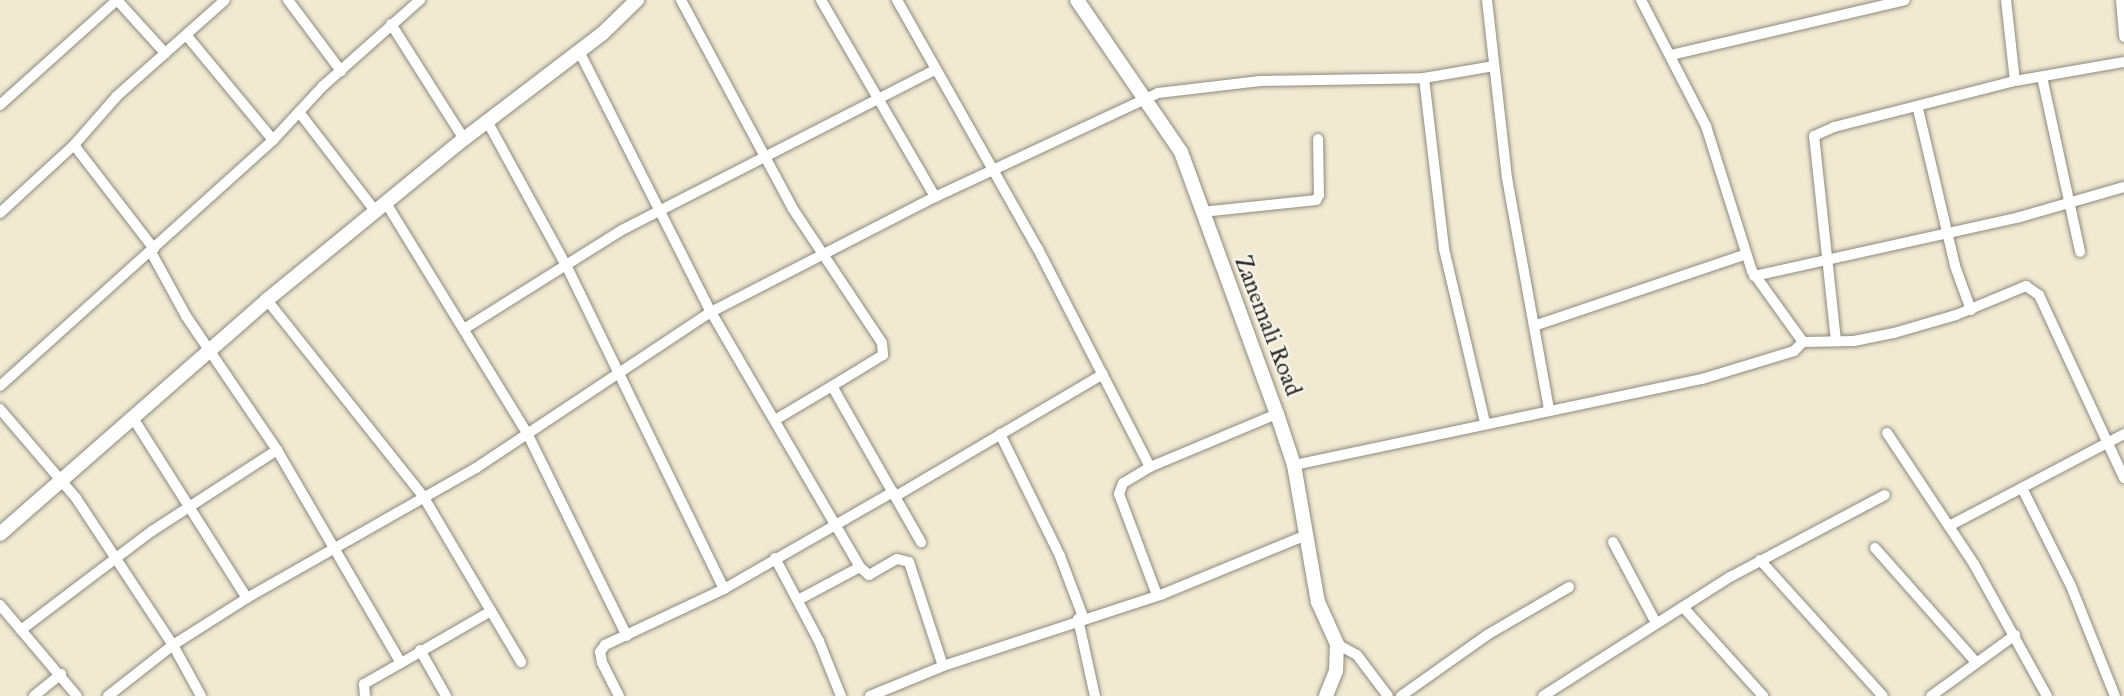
<!DOCTYPE html>
<style>
body{margin:0}
#map{position:relative;width:2124px;height:696px;overflow:hidden;background:#f1ead3;font-family:"IM FELL Great Primer",serif}
div>[style]{position:absolute}
.roads{filter:drop-shadow(0 0 2px #8e8a7f) drop-shadow(0 0 2px #8e8a7f)}
.street>*{height:10px;margin:-5px;padding:0 5px;transform-origin:5px;border-radius:5px;background:#fff}
.secondary>*{height:14px;margin:-7px;padding:0 7px;transform-origin:7px;border-radius:7px;background:#fff}
span{translate:-50% -50%;white-space:nowrap;text-align:center;line-height:1.15;-webkit-text-stroke:5px #f7f3e8;paint-order:stroke}
.street-label{font-size:24px;color:#2b2b2b}
</style>
<div id="map">
<div class="roads">
<div class="street">
<div style="left:117px;top:0;width:72px;rotate:47.8deg"></div>
<div style="left:288px;top:0;width:89px;rotate:53.3deg"></div>
<div style="left:681px;top:0;width:237px;rotate:61.8deg"></div>
<div style="left:793px;top:209px;width:161px;rotate:56.4deg"></div>
<div style="left:882px;top:343px;width:12px;rotate:85deg"></div>
<div style="left:883px;top:355px;width:60px;rotate:148.7deg"></div>
<div style="left:832px;top:386px;width:180px;rotate:60.3deg"></div>
<div style="left:821px;top:0;width:228px;rotate:59.9deg"></div>
<div style="left:897px;top:0;width:286px;rotate:60.5deg"></div>
<div style="left:1038px;top:249px;width:245px;rotate:62.8deg"></div>
<div style="left:1150px;top:467px;width:138px;rotate:-22.7deg"></div>
<div style="left:1487px;top:0;width:179px;rotate:83.6deg"></div>
<div style="left:1507px;top:178px;width:236px;rotate:79.7deg"></div>
<div style="left:1641px;top:0;width:142px;rotate:62.7deg"></div>
<div style="left:1706px;top:126px;width:152px;rotate:72.4deg"></div>
<div style="left:1752px;top:271px;width:87px;rotate:54.3deg"></div>
<div style="left:2006px;top:0;width:81px;rotate:83.7deg"></div>
<div style="left:2121px;top:0;width:37px;rotate:85deg"></div>
<div style="left:391px;top:24px;width:136px;rotate:57.6deg"></div>
<div style="left:187px;top:36px;width:135px;rotate:50.4deg"></div>
<div style="left:579px;top:51px;width:292px;rotate:63.2deg"></div>
<div style="left:711px;top:312px;width:295px;rotate:59.7deg"></div>
<div style="left:860px;top:567px;width:12px;rotate:42deg"></div>
<div style="left:869px;top:575px;width:32px;rotate:-30deg"></div>
<div style="left:897px;top:559px;width:12px;rotate:14deg"></div>
<div style="left:909px;top:562px;width:109px;rotate:71.9deg"></div>
<div style="left:1671px;top:55px;width:240px;rotate:-13.2deg"></div>
<div style="left:2042px;top:77px;width:179px;rotate:77.7deg"></div>
<div style="left:1424px;top:78px;width:172px;rotate:83.3deg"></div>
<div style="left:1444px;top:249px;width:178px;rotate:76.7deg"></div>
<div style="left:0;top:105px;width:157px;rotate:-41.9deg"></div>
<div style="left:1918px;top:109px;width:161px;rotate:76.7deg"></div>
<div style="left:1955px;top:266px;width:47px;rotate:70deg"></div>
<div style="left:299px;top:112px;width:126px;rotate:52.4deg"></div>
<div style="left:487px;top:121px;width:164px;rotate:61.3deg"></div>
<div style="left:566px;top:265px;width:360px;rotate:64deg"></div>
<div style="left:74px;top:145px;width:131px;rotate:52.4deg"></div>
<div style="left:386px;top:203px;width:270px;rotate:58.5deg"></div>
<div style="left:527px;top:433px;width:226px;rotate:63.8deg"></div>
<div style="left:1202px;top:212px;width:115px;rotate:-6deg"></div>
<div style="left:1316px;top:200px;width:6px;rotate:-59deg"></div>
<div style="left:1319px;top:195px;width:56px;rotate:-91deg"></div>
<div style="left:0;top:213px;width:100px;rotate:-42.6deg"></div>
<div style="left:74px;top:145px;width:65px;rotate:-48.7deg"></div>
<div style="left:117px;top:96px;width:144px;rotate:-41.6deg"></div>
<div style="left:151px;top:252px;width:73px;rotate:61.3deg"></div>
<div style="left:186px;top:316px;width:162px;rotate:55.8deg"></div>
<div style="left:277px;top:450px;width:246px;rotate:59.8deg"></div>
<div style="left:401px;top:663px;width:104px;rotate:-30deg"></div>
<div style="left:1754px;top:276px;width:272px;rotate:-12.5deg"></div>
<div style="left:2020px;top:217px;width:108px;rotate:-16.1deg"></div>
<div style="left:267px;top:300px;width:251px;rotate:51.5deg"></div>
<div style="left:423px;top:496px;width:193px;rotate:59.4deg"></div>
<div style="left:1534px;top:326px;width:222px;rotate:-18.7deg"></div>
<div style="left:464px;top:329px;width:186px;rotate:-32.1deg"></div>
<div style="left:622px;top:230px;width:352px;rotate:-27.1deg"></div>
<div style="left:1836px;top:341px;width:206px;rotate:-96.1deg"></div>
<div style="left:1814px;top:136px;width:22px;rotate:-24deg"></div>
<div style="left:1834px;top:127px;width:187px;rotate:-14.3deg"></div>
<div style="left:2015px;top:81px;width:111px;rotate:-9.9deg"></div>
<div style="left:0;top:386px;width:367px;rotate:-42deg"></div>
<div style="left:273px;top:140px;width:74px;rotate:-47.2deg"></div>
<div style="left:323px;top:86px;width:130px;rotate:-41.6deg"></div>
<div style="left:0;top:409px;width:117px;rotate:49.5deg"></div>
<div style="left:76px;top:498px;width:176px;rotate:56.6deg"></div>
<div style="left:173px;top:645px;width:58px;rotate:61.2deg"></div>
<div style="left:133px;top:418px;width:213px;rotate:57.7deg"></div>
<div style="left:775px;top:420px;width:66px;rotate:-30.8deg"></div>
<div style="left:1887px;top:433px;width:157px;rotate:56.4deg"></div>
<div style="left:1974px;top:564px;width:151px;rotate:61.1deg"></div>
<div style="left:1000px;top:434px;width:136px;rotate:63.8deg"></div>
<div style="left:1060px;top:556px;width:65px;rotate:69.3deg"></div>
<div style="left:1294px;top:465px;width:417px;rotate:-11.9deg"></div>
<div style="left:1702px;top:379px;width:96px;rotate:-16.9deg"></div>
<div style="left:1794px;top:351px;width:13px;rotate:-45deg"></div>
<div style="left:1803px;top:342px;width:51px;rotate:-1.1deg"></div>
<div style="left:1854px;top:341px;width:41px;rotate:-11.3deg"></div>
<div style="left:1894px;top:333px;width:65px;rotate:-16.2deg"></div>
<div style="left:1956px;top:315px;width:76px;rotate:-22.5deg"></div>
<div style="left:2026px;top:286px;width:16px;rotate:35deg"></div>
<div style="left:2039px;top:295px;width:202px;rotate:65.1deg"></div>
<div style="left:1150px;top:467px;width:31px;rotate:149deg"></div>
<div style="left:1123px;top:483px;width:12px;rotate:110deg"></div>
<div style="left:1119px;top:494px;width:108px;rotate:69.4deg"></div>
<div style="left:2023px;top:490px;width:107px;rotate:63.4deg"></div>
<div style="left:2071px;top:586px;width:118px;rotate:68.2deg"></div>
<div style="left:896px;top:496px;width:240px;rotate:-30.5deg"></div>
<div style="left:1949px;top:526px;width:198px;rotate:-27.7deg"></div>
<div style="left:1613px;top:542px;width:92px;rotate:62deg"></div>
<div style="left:1875px;top:548px;width:152px;rotate:48.5deg"></div>
<div style="left:775px;top:558px;width:94px;rotate:62.1deg"></div>
<div style="left:819px;top:641px;width:59px;rotate:68.2deg"></div>
<div style="left:1760px;top:560px;width:183px;rotate:47.9deg"></div>
<div style="left:798px;top:600px;width:70px;rotate:-28deg"></div>
<div style="left:0;top:605px;width:119px;rotate:49.8deg"></div>
<div style="left:1683px;top:607px;width:120px;rotate:48deg"></div>
<div style="left:1078px;top:619px;width:79px;rotate:77.6deg"></div>
<div style="left:21px;top:630px;width:164px;rotate:-37.1deg"></div>
<div style="left:152px;top:531px;width:149px;rotate:-32.9deg"></div>
<div style="left:1337px;top:644px;width:23px;rotate:29deg"></div>
<div style="left:1357px;top:655px;width:51px;rotate:52.9deg"></div>
<div style="left:420px;top:650px;width:53px;rotate:60.5deg"></div>
<div style="left:34px;top:696px;width:35px;rotate:-39deg"></div>
<div style="left:108px;top:696px;width:83px;rotate:-38.1deg"></div>
<div style="left:173px;top:645px;width:88px;rotate:-32.4deg"></div>
<div style="left:247px;top:598px;width:263px;rotate:-29.6deg"></div>
<div style="left:476px;top:468px;width:282px;rotate:-33.6deg"></div>
<div style="left:711px;top:312px;width:252px;rotate:-27.2deg"></div>
<div style="left:935px;top:197px;width:246px;rotate:-25deg"></div>
<div style="left:1158px;top:93px;width:103px;rotate:-6.7deg"></div>
<div style="left:1260px;top:81px;width:164px;rotate:-1deg"></div>
<div style="left:1424px;top:78px;width:71px;rotate:-9.7deg"></div>
<div style="left:365px;top:696px;width:12px;rotate:-95deg"></div>
<div style="left:364px;top:684px;width:43px;rotate:-29.6deg"></div>
<div style="left:619px;top:696px;width:38px;rotate:-117deg"></div>
<div style="left:602px;top:662px;width:10px;rotate:-101deg"></div>
<div style="left:600px;top:652px;width:9px;rotate:-54deg"></div>
<div style="left:605px;top:645px;width:132px;rotate:-25.2deg"></div>
<div style="left:724px;top:589px;width:195px;rotate:-29.9deg"></div>
<div style="left:870px;top:696px;width:79px;rotate:-22.3deg"></div>
<div style="left:943px;top:666px;width:231px;rotate:-18.1deg"></div>
<div style="left:1163px;top:594px;width:155px;rotate:-22.4deg"></div>
<div style="left:1401px;top:696px;width:105px;rotate:-35.3deg"></div>
<div style="left:1487px;top:635px;width:95px;rotate:-30.3deg"></div>
<div style="left:1543px;top:696px;width:222px;rotate:-32.5deg"></div>
<div style="left:1730px;top:577px;width:175px;rotate:-27.9deg"></div>
<div style="left:1931px;top:696px;width:104px;rotate:-36deg"></div>
</div>
<div class="secondary">
<div style="left:1077px;top:0;width:184px;rotate:55.6deg"></div>
<div style="left:1181px;top:152px;width:279px;rotate:69.9deg"></div>
<div style="left:1277px;top:414px;width:54px;rotate:71.6deg"></div>
<div style="left:1294px;top:465px;width:139px;rotate:80.1deg"></div>
<div style="left:1318px;top:602px;width:46px;rotate:65.7deg"></div>
<div style="left:1337px;top:644px;width:27px;rotate:92deg"></div>
<div style="left:1336px;top:671px;width:27px;rotate:112deg"></div>
<div style="left:0;top:534px;width:355px;rotate:-41.2deg"></div>
<div style="left:267px;top:300px;width:254px;rotate:-39.3deg"></div>
<div style="left:464px;top:139px;width:173px;rotate:-37.3deg"></div>
<div style="left:602px;top:34px;width:49px;rotate:-44.2deg"></div>
</div>
</div>
<div class="street-label">
<span style="left:1268px;top:326px;rotate:69deg">Zanemali Road</span>
</div>
</div>
